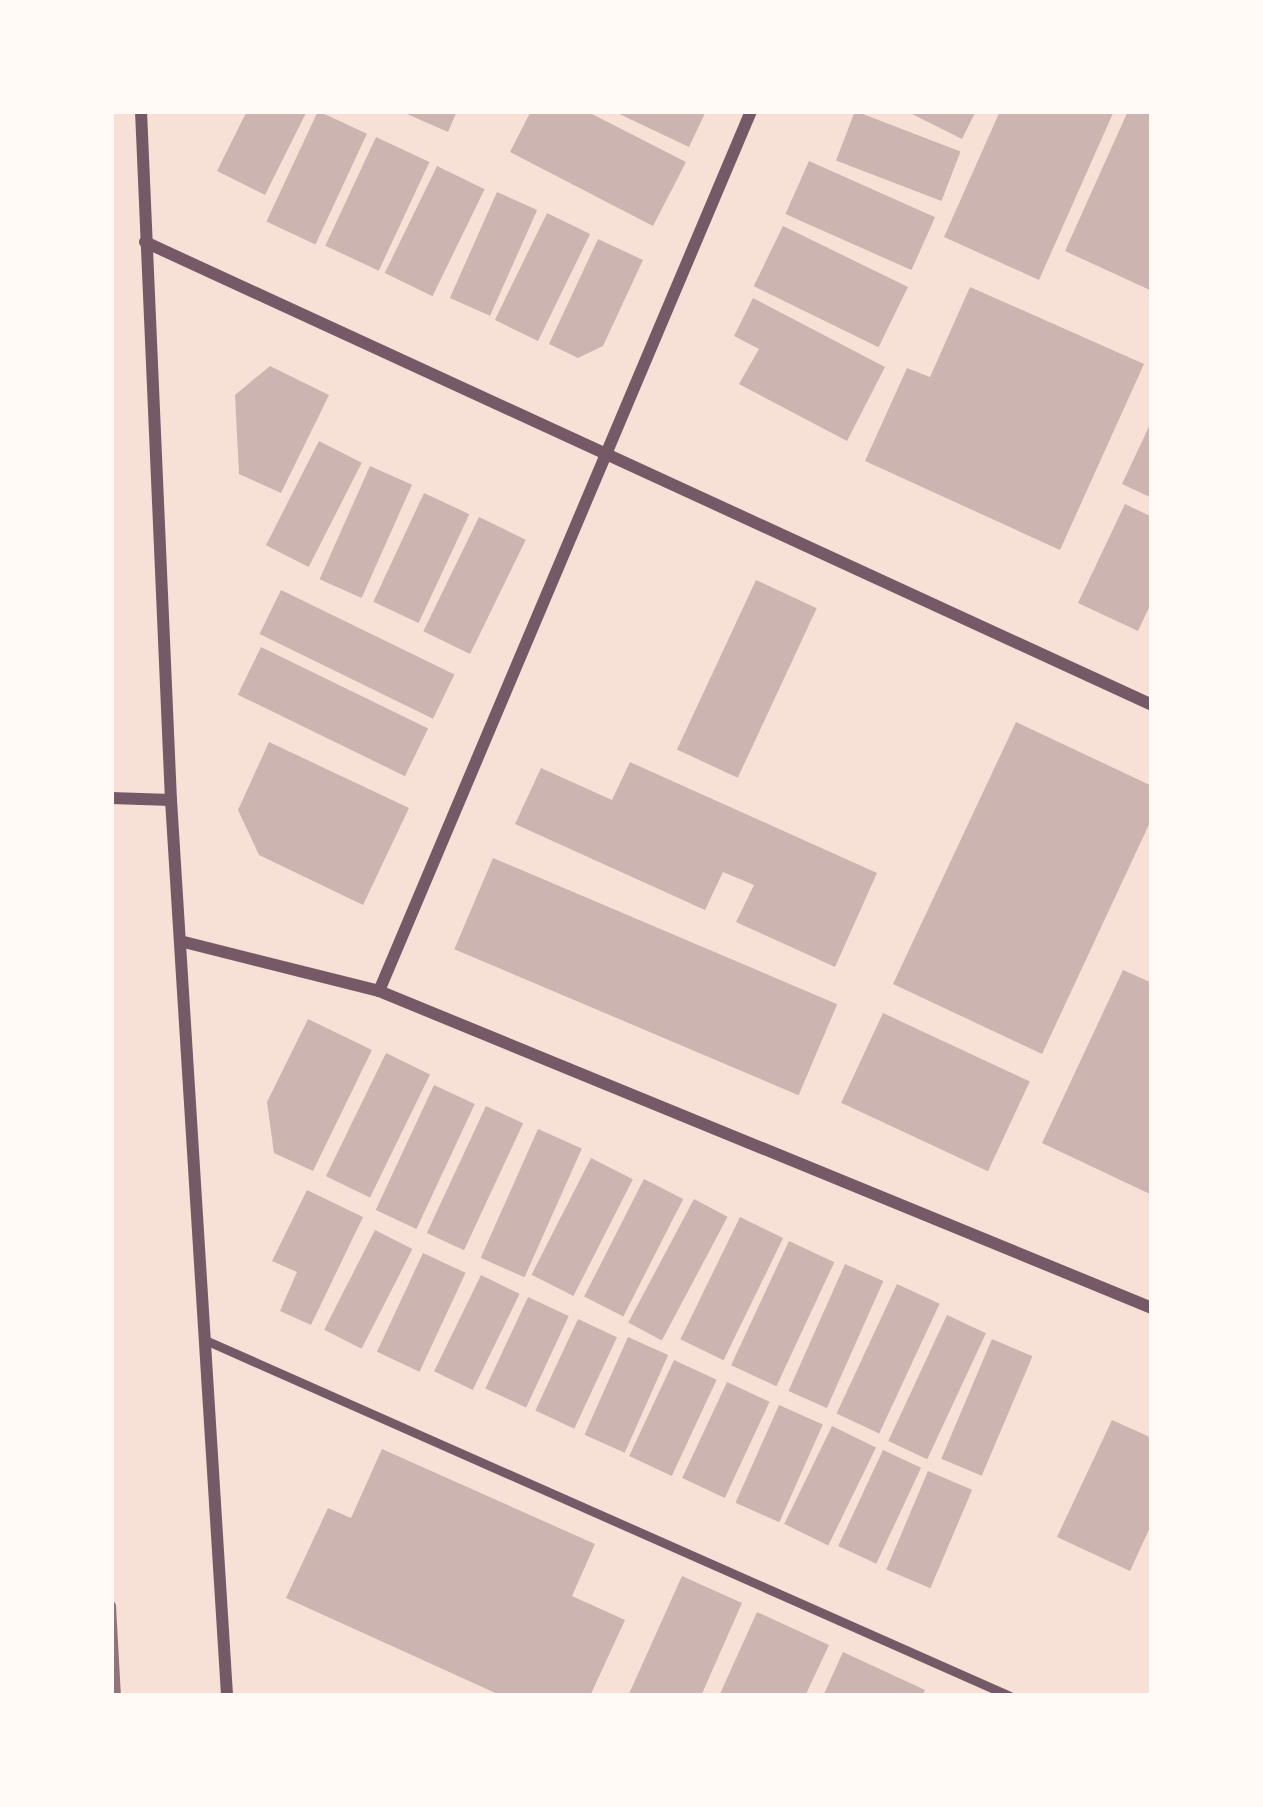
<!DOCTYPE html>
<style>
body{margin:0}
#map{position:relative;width:1263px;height:1807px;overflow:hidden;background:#f7e1d7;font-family:"Asap Condensed",sans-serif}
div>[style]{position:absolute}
.building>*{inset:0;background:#ccb4b1;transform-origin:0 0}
.service>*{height:9px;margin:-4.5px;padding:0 4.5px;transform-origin:4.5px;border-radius:4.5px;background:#755966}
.minor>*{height:12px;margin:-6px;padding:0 6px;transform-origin:6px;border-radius:6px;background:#755966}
.rail>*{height:9px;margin:-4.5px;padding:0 4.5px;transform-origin:4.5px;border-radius:4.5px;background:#8f747c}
span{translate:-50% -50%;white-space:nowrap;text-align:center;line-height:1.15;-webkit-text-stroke:12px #fffaf5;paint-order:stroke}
.frame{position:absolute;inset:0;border:114px solid #fffaf5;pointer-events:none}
</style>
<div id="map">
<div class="building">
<div style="clip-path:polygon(247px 111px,307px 111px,265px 195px,217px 171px)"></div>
<div style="left:318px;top:111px;width:54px;height:122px;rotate:25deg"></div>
<div style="clip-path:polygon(400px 111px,457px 111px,448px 132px)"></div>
<div style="clip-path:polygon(531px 111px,586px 111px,686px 162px,653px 226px,510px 152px)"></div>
<div style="clip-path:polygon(613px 111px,706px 111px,689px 147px)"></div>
<div style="left:855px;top:111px;width:113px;height:53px;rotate:21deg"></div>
<div style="clip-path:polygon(906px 111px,976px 111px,962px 139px)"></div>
<div style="clip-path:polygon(1000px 111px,1114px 111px,1039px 280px,944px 237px)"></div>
<div style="clip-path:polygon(1128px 111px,1152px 111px,1152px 291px,1065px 251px)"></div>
<div style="left:376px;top:137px;width:59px;height:120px;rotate:25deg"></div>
<div style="left:809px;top:161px;width:138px;height:58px;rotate:24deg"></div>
<div style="left:437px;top:166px;width:53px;height:119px;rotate:26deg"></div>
<div style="left:497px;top:192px;width:44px;height:116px;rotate:24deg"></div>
<div style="left:547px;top:213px;width:48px;height:119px;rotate:26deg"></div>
<div style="left:783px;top:226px;width:139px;height:67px;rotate:26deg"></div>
<div style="clip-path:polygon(598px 239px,643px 260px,603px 346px,578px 358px,549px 344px)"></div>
<div style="clip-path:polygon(970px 287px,1144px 364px,1060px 550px,865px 461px,907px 368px,930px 377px)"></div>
<div style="clip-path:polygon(753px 298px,885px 367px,847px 441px,739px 384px,759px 349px,734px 336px)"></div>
<div style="clip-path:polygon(270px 366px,329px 395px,281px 493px,239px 474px,235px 395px)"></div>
<div style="clip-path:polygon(1152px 420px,1152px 498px,1122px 484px)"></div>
<div style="left:319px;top:441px;width:48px;height:117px;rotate:27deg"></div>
<div style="left:370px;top:466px;width:46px;height:124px;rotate:24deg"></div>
<div style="left:424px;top:493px;width:50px;height:120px;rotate:25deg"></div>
<div style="clip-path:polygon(1125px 504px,1152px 517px,1152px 601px,1138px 631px,1078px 603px)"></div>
<div style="left:479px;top:517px;width:52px;height:127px;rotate:26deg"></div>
<div style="left:756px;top:580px;width:67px;height:187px;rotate:25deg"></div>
<div style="left:281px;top:590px;width:193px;height:49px;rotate:26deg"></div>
<div style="left:261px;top:647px;width:186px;height:53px;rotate:26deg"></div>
<div style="clip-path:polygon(1016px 722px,1152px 786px,1152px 818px,1042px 1054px,893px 984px)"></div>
<div style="clip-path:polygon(269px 742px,409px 808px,363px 905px,259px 855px,238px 810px)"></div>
<div style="clip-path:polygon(630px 762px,877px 873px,835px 967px,736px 922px,754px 885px,723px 872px,705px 910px,515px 824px,541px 768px,612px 800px)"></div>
<div style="left:493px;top:858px;width:374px;height:99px;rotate:23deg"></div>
<div style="clip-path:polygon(1123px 970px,1152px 983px,1152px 1195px,1042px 1143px)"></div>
<div style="left:883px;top:1013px;width:162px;height:99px;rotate:25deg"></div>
<div style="clip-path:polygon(308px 1019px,372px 1050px,313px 1171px,274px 1153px,267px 1102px)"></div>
<div style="left:386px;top:1053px;width:49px;height:137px;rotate:26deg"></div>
<div style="left:434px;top:1085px;width:45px;height:138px;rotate:25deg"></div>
<div style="left:486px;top:1106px;width:41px;height:140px;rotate:25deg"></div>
<div style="left:538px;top:1129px;width:48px;height:141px;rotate:24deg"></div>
<div style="left:591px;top:1158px;width:47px;height:131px;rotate:27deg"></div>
<div style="left:644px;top:1179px;width:44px;height:132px;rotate:27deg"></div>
<div style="clip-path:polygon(307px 1190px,363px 1217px,311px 1325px,280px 1311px,297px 1272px,272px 1261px)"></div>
<div style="left:694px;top:1199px;width:38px;height:140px;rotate:28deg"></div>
<div style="left:740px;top:1217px;width:48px;height:136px;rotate:26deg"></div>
<div style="left:375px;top:1230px;width:42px;height:112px;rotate:27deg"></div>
<div style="left:789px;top:1241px;width:50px;height:137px;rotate:25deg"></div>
<div style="left:423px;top:1253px;width:47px;height:109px;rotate:25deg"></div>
<div style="left:845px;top:1264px;width:42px;height:139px;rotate:24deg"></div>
<div style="left:481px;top:1275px;width:43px;height:107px;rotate:26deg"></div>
<div style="left:897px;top:1284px;width:47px;height:143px;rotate:25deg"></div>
<div style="left:528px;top:1297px;width:45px;height:101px;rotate:25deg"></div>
<div style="left:947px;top:1315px;width:43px;height:139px;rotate:25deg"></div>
<div style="left:578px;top:1319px;width:43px;height:101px;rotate:25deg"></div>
<div style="left:628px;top:1337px;width:44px;height:107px;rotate:24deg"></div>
<div style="left:992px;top:1339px;width:44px;height:130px;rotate:23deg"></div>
<div style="left:674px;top:1360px;width:47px;height:106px;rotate:25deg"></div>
<div style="left:727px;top:1382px;width:47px;height:106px;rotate:25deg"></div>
<div style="left:779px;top:1405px;width:48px;height:107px;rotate:24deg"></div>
<div style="clip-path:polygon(1112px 1420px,1152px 1438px,1152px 1523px,1130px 1571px,1057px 1537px)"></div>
<div style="left:832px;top:1426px;width:49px;height:109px;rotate:26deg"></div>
<div style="clip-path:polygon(382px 1449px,595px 1544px,572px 1596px,625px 1620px,590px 1696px,502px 1696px,286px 1598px,328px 1508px,351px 1518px)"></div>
<div style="left:883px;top:1450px;width:42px;height:106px;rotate:25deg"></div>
<div style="left:928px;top:1471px;width:48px;height:107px;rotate:23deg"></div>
<div style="clip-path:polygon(682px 1576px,742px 1603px,701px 1696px,628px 1696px)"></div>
<div style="clip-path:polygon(757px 1612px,829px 1645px,805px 1696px,719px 1696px)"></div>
<div style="clip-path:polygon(843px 1652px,925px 1690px,922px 1696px,823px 1696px)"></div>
</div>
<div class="service">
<div style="left:203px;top:1339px;width:882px;rotate:23.86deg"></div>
</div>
<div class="minor">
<div style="left:141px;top:111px;width:690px;rotate:87.51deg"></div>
<div style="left:145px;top:242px;width:1108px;rotate:24.69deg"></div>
<div style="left:111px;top:798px;width:60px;rotate:1.9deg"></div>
<div style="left:171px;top:800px;width:898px;rotate:86.42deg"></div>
<div style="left:180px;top:941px;width:205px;rotate:14.1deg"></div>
<div style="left:379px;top:991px;width:835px;rotate:22.3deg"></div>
<div style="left:379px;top:991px;width:955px;rotate:-67.08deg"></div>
</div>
<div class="rail">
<div style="left:111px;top:1605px;width:91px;rotate:86.9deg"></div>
</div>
<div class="frame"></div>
</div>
